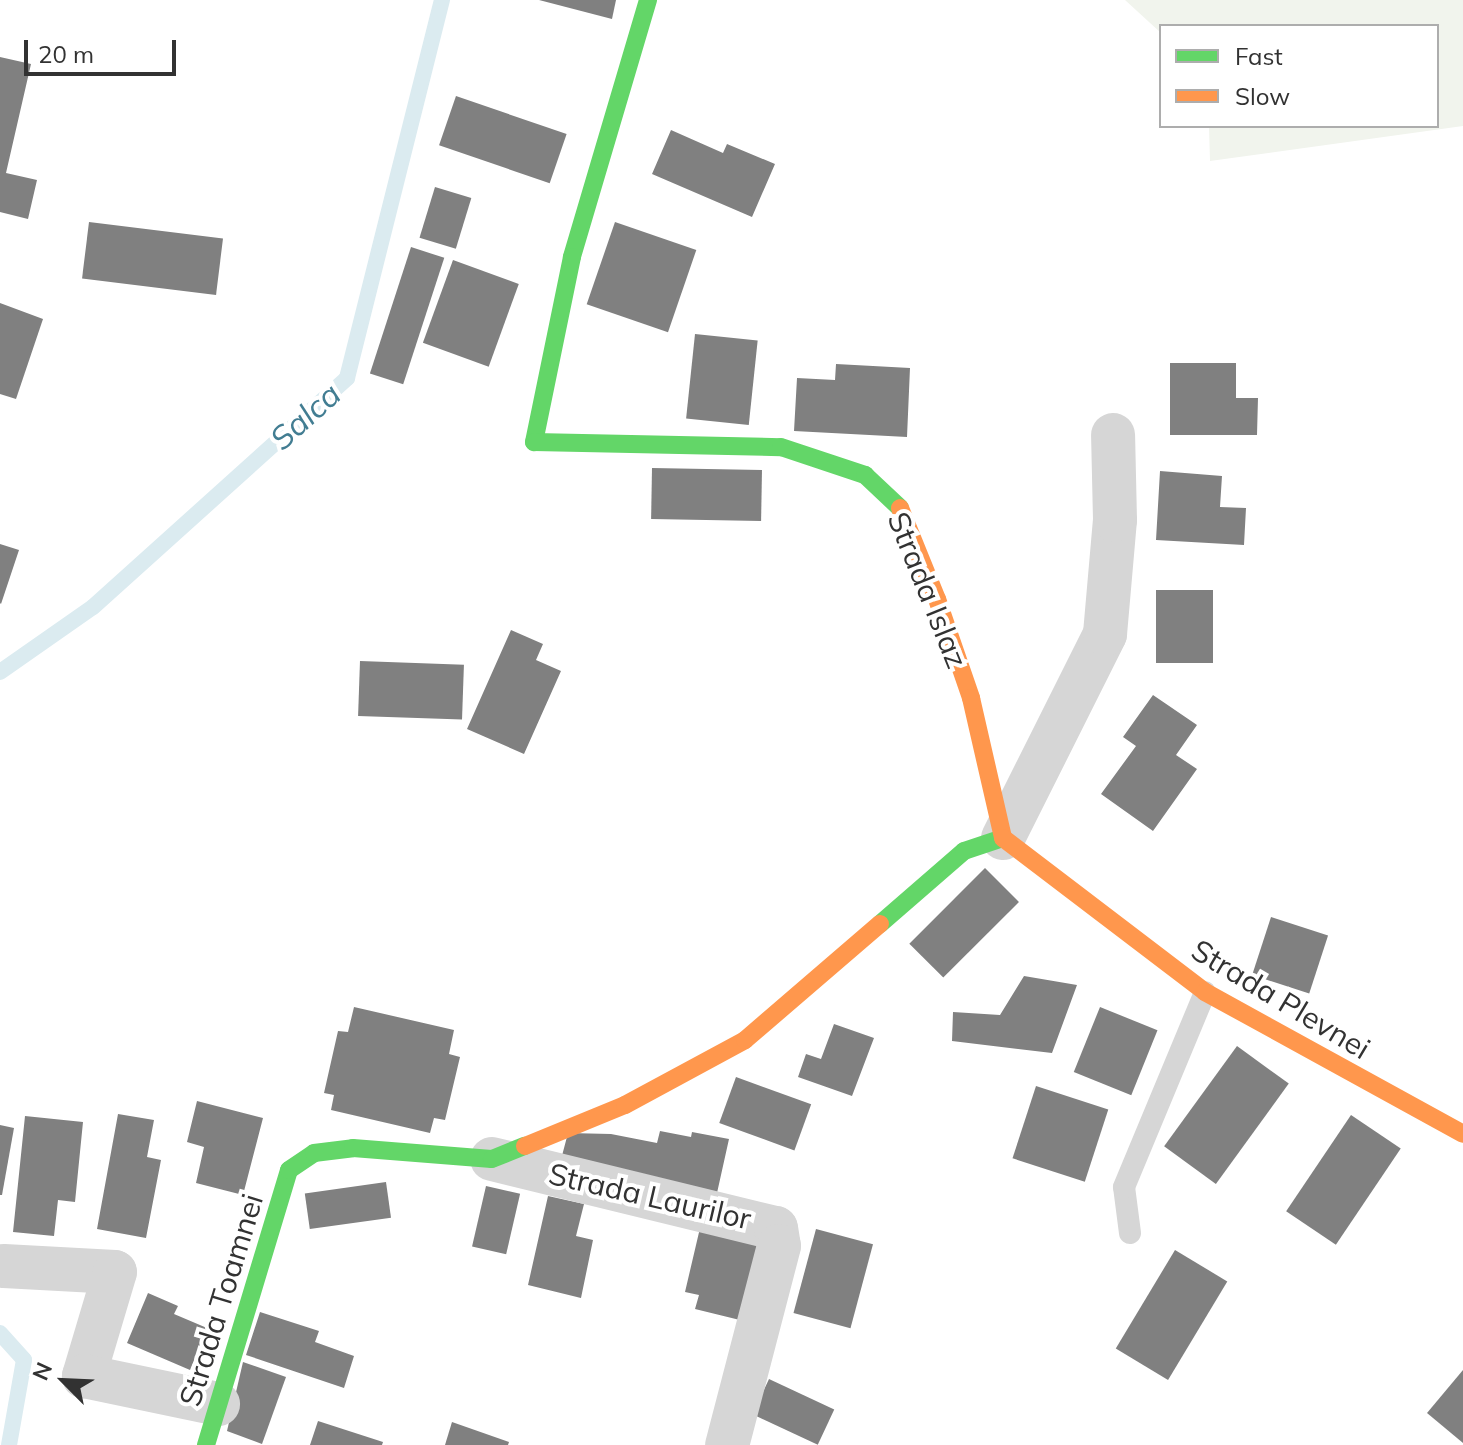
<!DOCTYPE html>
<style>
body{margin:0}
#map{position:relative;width:1463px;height:1445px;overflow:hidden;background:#fff;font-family:Mulish,sans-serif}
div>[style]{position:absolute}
.green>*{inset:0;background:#f1f4ed}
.stream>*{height:16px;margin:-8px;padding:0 8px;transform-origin:8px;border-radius:8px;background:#dbebf0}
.building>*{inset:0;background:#808080;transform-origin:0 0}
.lane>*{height:22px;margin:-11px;padding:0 11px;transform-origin:11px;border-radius:11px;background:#d6d6d6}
.street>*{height:44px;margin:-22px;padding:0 22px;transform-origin:22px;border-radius:22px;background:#d6d6d6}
.fast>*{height:18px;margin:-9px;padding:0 9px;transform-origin:9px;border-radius:9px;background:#63d668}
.slow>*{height:18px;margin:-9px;padding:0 9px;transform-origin:9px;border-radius:9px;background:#ff974d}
span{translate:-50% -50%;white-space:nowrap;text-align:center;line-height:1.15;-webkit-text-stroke:8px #fff;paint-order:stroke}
.street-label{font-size:30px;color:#323232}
.water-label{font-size:32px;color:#427d92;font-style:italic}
.legend{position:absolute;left:1159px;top:24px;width:280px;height:104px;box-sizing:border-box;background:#fff;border:2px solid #adadad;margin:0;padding:10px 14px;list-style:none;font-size:24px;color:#323232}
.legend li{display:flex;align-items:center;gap:16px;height:40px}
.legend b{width:40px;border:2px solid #adadad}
.north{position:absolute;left:24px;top:1341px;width:80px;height:80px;-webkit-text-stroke:6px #fff;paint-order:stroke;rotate:294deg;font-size:22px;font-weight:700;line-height:32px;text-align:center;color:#323232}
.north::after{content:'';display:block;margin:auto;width:28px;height:36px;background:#323232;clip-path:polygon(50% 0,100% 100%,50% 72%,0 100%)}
.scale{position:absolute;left:24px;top:40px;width:152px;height:36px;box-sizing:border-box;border:4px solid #323232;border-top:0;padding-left:10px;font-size:24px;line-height:28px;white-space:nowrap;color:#323232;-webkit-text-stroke:6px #fff;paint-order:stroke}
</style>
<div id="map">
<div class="green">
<div style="clip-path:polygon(1125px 0,1463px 0,1463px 126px,1210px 161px,1209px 126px,1437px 126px,1437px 26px,1161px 26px,1161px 33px)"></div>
</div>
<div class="stream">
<div style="left:0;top:672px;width:113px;rotate:-35deg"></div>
<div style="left:93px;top:607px;width:342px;rotate:-42deg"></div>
<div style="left:347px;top:378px;width:390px;rotate:-75.9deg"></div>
<div style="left:0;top:1333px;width:36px;rotate:48deg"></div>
<div style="left:24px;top:1360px;width:86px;rotate:100deg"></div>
</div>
<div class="building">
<div style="clip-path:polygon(539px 0,616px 0,612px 19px)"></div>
<div style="clip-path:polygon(0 57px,31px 64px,6px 173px,37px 180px,28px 219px,0 212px)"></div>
<div style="left:456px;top:96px;width:117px;height:52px;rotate:19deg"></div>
<div style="clip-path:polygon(671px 130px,723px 153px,727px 144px,775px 164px,752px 217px,652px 174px)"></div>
<div style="left:435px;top:187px;width:38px;height:53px;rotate:17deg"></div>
<div style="left:89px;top:222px;width:135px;height:57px;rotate:7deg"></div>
<div style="left:615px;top:222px;width:86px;height:87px;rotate:19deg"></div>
<div style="left:411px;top:247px;width:35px;height:133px;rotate:18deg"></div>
<div style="left:453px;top:260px;width:70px;height:88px;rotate:20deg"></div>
<div style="clip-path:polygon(0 303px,43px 319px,16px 399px,0 394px)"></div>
<div style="left:695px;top:334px;width:63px;height:85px;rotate:6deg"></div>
<div style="clip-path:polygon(1170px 363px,1236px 363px,1236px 398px,1258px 398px,1257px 435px,1170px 435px)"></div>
<div style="clip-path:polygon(836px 364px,910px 368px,907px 437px,794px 431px,797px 378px,835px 380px)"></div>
<div style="left:652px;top:468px;width:110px;height:51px;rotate:1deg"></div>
<div style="clip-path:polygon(1160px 471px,1222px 476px,1220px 507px,1246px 508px,1244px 545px,1156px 540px)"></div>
<div style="clip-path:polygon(0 544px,19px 550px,1px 604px,0 603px)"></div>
<div style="left:1156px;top:590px;width:57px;height:73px"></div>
<div style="clip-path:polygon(511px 630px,543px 644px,536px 660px,561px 671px,524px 754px,467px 729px)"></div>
<div style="left:360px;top:661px;width:104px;height:55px;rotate:2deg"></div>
<div style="clip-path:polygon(1153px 695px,1197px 725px,1176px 755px,1197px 769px,1153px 831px,1101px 794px,1136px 746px,1123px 737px)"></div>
<div style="left:985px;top:868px;width:48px;height:107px;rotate:45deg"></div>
<div style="left:1271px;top:917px;width:60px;height:61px;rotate:18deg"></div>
<div style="clip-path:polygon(1024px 976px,1077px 985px,1052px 1053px,952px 1041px,953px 1012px,1000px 1015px)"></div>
<div style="clip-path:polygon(354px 1007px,454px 1030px,449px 1054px,460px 1057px,445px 1120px,434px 1118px,430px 1133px,331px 1110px,334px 1095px,324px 1093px,338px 1031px,348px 1032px)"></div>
<div style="left:1100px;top:1007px;width:62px;height:70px;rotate:22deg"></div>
<div style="clip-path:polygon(834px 1024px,874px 1038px,852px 1096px,798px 1077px,806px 1054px,821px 1059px)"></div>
<div style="left:1237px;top:1046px;width:64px;height:124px;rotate:36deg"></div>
<div style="left:736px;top:1077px;width:80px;height:49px;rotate:20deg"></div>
<div style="left:1036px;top:1086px;width:76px;height:76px;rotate:18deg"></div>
<div style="clip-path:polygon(197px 1101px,263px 1118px,243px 1195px,196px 1183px,204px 1147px,187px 1142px)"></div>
<div style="clip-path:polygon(118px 1114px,154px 1120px,147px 1157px,161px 1160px,146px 1238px,97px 1229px)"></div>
<div style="left:1351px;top:1115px;width:60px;height:116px;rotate:34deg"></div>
<div style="clip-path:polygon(25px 1116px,83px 1122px,75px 1202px,58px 1200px,54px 1236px,13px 1232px)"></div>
<div style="clip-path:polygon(0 1125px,14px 1128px,2px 1195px,0 1195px)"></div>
<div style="clip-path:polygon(660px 1131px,691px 1137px,692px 1132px,729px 1139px,715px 1202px,559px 1167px,568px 1133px,611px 1134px,657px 1143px)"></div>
<div style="left:386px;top:1182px;width:36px;height:82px;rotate:82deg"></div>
<div style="left:486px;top:1186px;width:35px;height:62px;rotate:13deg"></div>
<div style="clip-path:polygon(548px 1196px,584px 1204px,576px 1236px,593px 1240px,581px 1298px,528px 1285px)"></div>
<div style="clip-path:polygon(700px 1228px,767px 1244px,748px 1322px,695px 1309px,699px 1295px,685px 1292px)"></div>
<div style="left:816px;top:1229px;width:59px;height:87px;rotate:15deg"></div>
<div style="left:1175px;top:1250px;width:61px;height:115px;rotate:31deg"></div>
<div style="clip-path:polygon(148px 1293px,178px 1306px,174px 1314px,207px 1328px,190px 1370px,127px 1343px)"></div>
<div style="clip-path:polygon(260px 1312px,319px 1331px,315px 1342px,354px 1356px,344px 1388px,246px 1355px)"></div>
<div style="clip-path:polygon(243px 1362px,286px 1377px,262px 1444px,227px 1431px)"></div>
<div style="clip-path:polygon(1463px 1370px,1463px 1443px,1427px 1413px)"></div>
<div style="left:769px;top:1379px;width:72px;height:39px;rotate:25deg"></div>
<div style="clip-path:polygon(318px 1421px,383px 1442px,382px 1445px,310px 1445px)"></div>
<div style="clip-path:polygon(452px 1422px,509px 1442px,508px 1445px,445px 1445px)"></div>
</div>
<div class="lane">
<div style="left:1130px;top:1233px;width:46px;rotate:-97.4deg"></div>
<div style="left:1124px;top:1187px;width:211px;rotate:-67.4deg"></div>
</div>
<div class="street">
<div style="left:1003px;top:838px;width:228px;rotate:-63.4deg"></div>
<div style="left:1105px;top:634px;width:114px;rotate:-85deg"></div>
<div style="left:1115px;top:520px;width:85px;rotate:-91.3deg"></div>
<div style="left:492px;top:1159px;width:292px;rotate:13.7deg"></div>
<div style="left:776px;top:1228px;width:18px;rotate:81deg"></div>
<div style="left:779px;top:1246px;width:206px;rotate:104.6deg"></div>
<div style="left:4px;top:1266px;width:111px;rotate:3.1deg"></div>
<div style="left:115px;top:1272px;width:109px;rotate:106.6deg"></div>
<div style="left:84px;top:1376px;width:137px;rotate:11.8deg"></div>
</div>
<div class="fast">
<div style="left:648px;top:0;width:268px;rotate:106.5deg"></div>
<div style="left:572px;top:257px;width:189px;rotate:101.6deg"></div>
<div style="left:534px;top:442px;width:247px;rotate:1.2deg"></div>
<div style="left:781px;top:447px;width:89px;rotate:18.4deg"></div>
<div style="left:865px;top:475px;width:48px;rotate:43.3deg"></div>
<div style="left:880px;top:924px;width:111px;rotate:-41deg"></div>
<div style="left:964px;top:851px;width:41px;rotate:-18.4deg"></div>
<div style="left:206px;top:1445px;width:287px;rotate:-73.2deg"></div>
<div style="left:289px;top:1170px;width:30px;rotate:-34deg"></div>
<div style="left:314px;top:1153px;width:39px;rotate:-7deg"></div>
<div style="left:353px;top:1148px;width:139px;rotate:4.5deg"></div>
<div style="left:492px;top:1159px;width:35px;rotate:-22deg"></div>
</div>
<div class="slow">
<div style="left:900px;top:508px;width:98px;rotate:67.9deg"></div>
<div style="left:937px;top:599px;width:105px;rotate:71deg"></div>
<div style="left:971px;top:698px;width:144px;rotate:77.1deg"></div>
<div style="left:1003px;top:838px;width:254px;rotate:37.3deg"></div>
<div style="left:1205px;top:992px;width:294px;rotate:28.8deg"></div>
<div style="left:525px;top:1146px;width:108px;rotate:-22.3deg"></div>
<div style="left:625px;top:1105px;width:136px;rotate:-28.4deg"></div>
<div style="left:745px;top:1040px;width:178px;rotate:-40.7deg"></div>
</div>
<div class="street-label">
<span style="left:928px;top:590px;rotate:68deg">Strada Islaz</span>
<span style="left:1281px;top:999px;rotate:31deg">Strada Plevnei</span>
<span style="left:650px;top:1196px;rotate:13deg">Strada Laurilor</span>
<span style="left:221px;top:1300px;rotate:-73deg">Strada Toamnei</span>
</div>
<div class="water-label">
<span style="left:305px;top:416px;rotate:-42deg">Salca</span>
</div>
<ul class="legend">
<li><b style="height:10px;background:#63d668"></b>Fast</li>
<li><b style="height:10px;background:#ff974d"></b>Slow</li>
</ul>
<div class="north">N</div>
<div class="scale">20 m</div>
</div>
